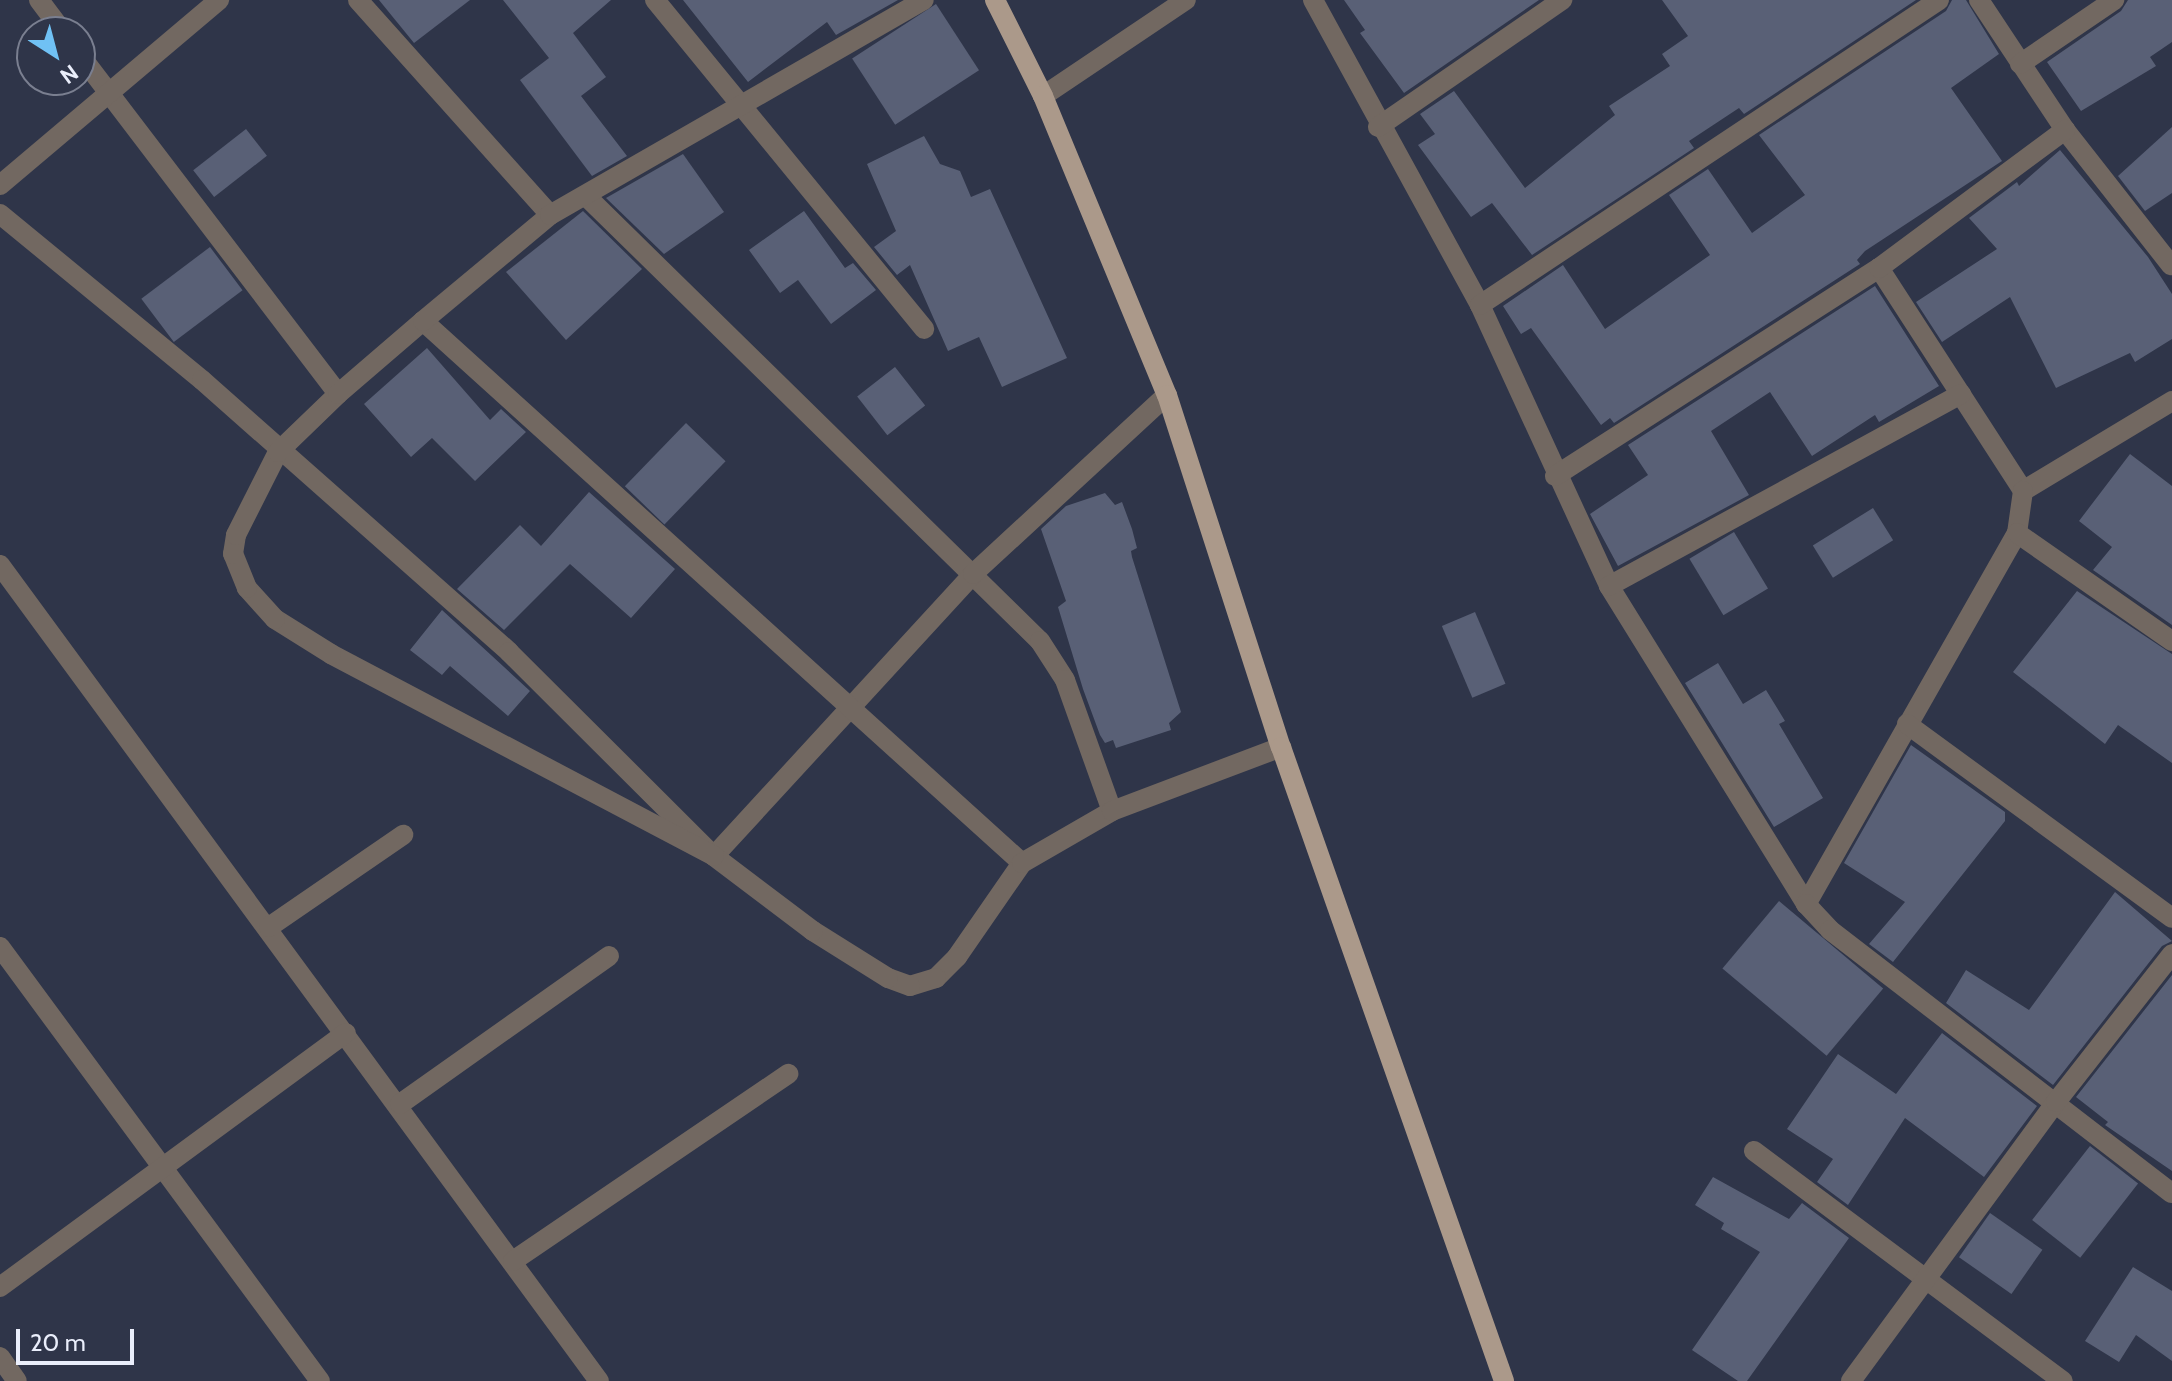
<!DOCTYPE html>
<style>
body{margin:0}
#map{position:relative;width:2172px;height:1381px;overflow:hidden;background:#2f3549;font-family:Cabin,sans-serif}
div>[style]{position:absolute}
.building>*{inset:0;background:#596076;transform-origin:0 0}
.minor>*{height:20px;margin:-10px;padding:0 10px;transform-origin:10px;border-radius:10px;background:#726861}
.major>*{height:20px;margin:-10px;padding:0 10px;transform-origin:10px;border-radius:10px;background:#ab998a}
span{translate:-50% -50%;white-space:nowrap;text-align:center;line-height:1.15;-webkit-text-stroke:7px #2f3549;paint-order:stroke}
.north{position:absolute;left:16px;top:16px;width:80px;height:80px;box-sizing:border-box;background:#2f3549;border:2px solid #7a7f90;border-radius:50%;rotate:144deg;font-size:22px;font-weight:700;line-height:32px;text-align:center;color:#eaeefb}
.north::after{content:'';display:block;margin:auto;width:28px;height:36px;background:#70c1f4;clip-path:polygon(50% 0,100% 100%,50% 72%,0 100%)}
.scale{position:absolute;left:16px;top:1329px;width:118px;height:36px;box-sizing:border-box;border:4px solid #eaeefb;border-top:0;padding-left:10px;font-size:24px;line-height:28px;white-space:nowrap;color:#eaeefb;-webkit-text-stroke:6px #2f3549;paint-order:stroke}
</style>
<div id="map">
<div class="building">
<div style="clip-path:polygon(379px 0,470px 0,414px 43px)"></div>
<div style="clip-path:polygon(503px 0,611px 0,573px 33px,606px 77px,581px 96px,627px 156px,592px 176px,520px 80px,549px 58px)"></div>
<div style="clip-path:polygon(683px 0,898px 0,836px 35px,827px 22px,748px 82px)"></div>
<div style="clip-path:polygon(1344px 0,1539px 0,1404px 93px,1360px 33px,1365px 30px)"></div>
<div style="clip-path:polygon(1662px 0,1916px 0,1744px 114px,1739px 108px,1689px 141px,1694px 148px,1532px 255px,1492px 203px,1471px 217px,1418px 145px,1435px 134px,1420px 114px,1454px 91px,1525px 188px,1615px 115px,1609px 106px,1670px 66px,1662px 54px,1688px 36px)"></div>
<div style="clip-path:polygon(1952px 0,1966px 0,1999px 54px,1951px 88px,2002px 161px,1865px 251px,1857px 260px,1860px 264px,1614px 423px,1610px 418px,1601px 425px,1531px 328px,1521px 334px,1503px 306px,1563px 265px,1605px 329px,1710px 255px,1669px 195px,1708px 169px,1752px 233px,1805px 195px,1759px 135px,1946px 11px)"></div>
<div style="clip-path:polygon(2128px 0,2172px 0,2172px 42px,2150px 57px,2156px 66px,2081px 111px,2047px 62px,2121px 11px)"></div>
<div style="left:936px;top:4px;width:79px;height:100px;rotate:57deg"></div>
<div style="clip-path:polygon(2172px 127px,2172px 193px,2145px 211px,2118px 176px)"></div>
<div style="left:246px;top:129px;width:34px;height:67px;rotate:52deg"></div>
<div style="clip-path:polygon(924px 136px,940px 164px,960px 171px,971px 197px,990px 189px,1067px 358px,1002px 387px,979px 337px,948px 351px,910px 265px,897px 275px,874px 247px,896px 231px,867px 164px)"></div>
<div style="clip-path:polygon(2060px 150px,2148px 257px,2172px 294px,2172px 339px,2135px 362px,2130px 353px,2056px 388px,2010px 297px,1942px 342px,1916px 302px,1997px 249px,1969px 218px,2017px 182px,2019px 186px)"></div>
<div style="clip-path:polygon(683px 154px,724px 212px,664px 254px,606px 198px)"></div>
<div style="clip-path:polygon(583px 211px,642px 269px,566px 340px,506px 272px)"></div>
<div style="clip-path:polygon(804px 211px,845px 268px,853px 263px,876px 290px,831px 324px,798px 280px,780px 293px,749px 250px)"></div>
<div style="left:210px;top:247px;width:54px;height:86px;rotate:53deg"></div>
<div style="clip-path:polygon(1875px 286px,1939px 386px,1879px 422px,1875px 415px,1812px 456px,1770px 392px,1711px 431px,1749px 495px,1618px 566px,1590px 514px,1648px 475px,1628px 445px)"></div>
<div style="clip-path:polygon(427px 348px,490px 420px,501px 409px,526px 432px,475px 481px,432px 438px,411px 457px,364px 404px)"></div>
<div style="left:895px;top:367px;width:49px;height:48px;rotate:52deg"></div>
<div style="left:686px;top:423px;width:55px;height:88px;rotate:44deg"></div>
<div style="clip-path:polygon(2130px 454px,2172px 486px,2172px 625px,2093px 570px,2112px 547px,2079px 521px)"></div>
<div style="clip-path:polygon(589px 492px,675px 569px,631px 618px,570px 564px,504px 630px,457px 589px,520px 525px,541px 546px)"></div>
<div style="clip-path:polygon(1105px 493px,1115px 505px,1122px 502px,1132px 529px,1137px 548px,1131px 551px,1132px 557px,1181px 712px,1169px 723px,1171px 730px,1116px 748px,1113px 740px,1105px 743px,1100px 735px,1083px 689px,1058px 607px,1066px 601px,1041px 529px,1066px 506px)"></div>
<div style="left:1873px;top:508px;width:38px;height:71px;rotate:58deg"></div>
<div style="left:1734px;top:532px;width:66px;height:52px;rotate:59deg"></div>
<div style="clip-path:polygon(2077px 591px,2172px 654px,2172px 763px,2118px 725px,2105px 744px,2013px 672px)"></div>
<div style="clip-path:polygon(442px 610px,530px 691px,508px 716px,450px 666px,442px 675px,410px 650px)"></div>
<div style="left:1475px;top:612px;width:78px;height:36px;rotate:67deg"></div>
<div style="clip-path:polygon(1718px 663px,1743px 704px,1766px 690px,1785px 721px,1779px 724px,1823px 798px,1774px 827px,1685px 683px)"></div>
<div style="clip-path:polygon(1911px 745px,2005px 812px,2005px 821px,1893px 962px,1869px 944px,1905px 902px,1844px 863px)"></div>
<div style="clip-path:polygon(2115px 892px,2172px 941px,2162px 946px,2053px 1085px,1946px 1003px,1966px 970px,2029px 1010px)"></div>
<div style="left:1779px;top:901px;width:136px;height:88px;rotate:40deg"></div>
<div style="clip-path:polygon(2172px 975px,2172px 1171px,2105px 1125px,2108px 1122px,2076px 1097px)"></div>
<div style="clip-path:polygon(1942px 1033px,2037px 1106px,1984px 1177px,1905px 1118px,1848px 1205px,1817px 1182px,1833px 1159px,1787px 1129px,1838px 1054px,1896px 1094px)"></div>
<div style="left:2090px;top:1146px;width:61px;height:94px;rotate:38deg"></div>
<div style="clip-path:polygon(1713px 1177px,1789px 1219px,1802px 1203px,1849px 1238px,1747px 1381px,1738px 1381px,1692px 1350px,1760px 1252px,1721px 1229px,1724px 1223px,1695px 1205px)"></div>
<div style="left:1990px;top:1213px;width:64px;height:54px;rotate:35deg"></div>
<div style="clip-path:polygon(2133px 1267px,2172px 1291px,2172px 1361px,2136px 1335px,2119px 1362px,2085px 1341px)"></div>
</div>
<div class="minor">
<div style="left:39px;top:0;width:40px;rotate:53deg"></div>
<div style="left:358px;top:0;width:288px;rotate:48.2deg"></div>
<div style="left:655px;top:0;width:425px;rotate:50.7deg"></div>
<div style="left:1313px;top:0;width:348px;rotate:61.3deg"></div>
<div style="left:1480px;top:305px;width:309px;rotate:65.3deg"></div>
<div style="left:1609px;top:586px;width:374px;rotate:58.2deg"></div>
<div style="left:1979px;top:0;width:156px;rotate:56.5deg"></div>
<div style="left:2065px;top:130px;width:172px;rotate:51.9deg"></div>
<div style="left:80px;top:55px;width:426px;rotate:52.7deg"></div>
<div style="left:2020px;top:64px;width:114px;rotate:-34.2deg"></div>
<div style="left:1043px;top:96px;width:172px;rotate:-33.9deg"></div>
<div style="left:1378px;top:127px;width:224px;rotate:-34.6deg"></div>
<div style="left:0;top:185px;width:287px;rotate:-40.2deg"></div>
<div style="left:587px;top:197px;width:634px;rotate:44.43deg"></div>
<div style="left:1040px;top:641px;width:46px;rotate:57.3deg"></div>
<div style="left:1065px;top:680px;width:139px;rotate:70.3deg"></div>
<div style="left:0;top:214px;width:261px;rotate:39.4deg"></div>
<div style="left:202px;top:380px;width:410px;rotate:41.5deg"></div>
<div style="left:509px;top:652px;width:289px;rotate:44.9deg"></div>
<div style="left:714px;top:856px;width:383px;rotate:-47.4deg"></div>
<div style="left:973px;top:574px;width:264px;rotate:-42.7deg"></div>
<div style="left:1879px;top:268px;width:265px;rotate:57.1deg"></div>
<div style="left:1480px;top:305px;width:551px;rotate:-33.6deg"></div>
<div style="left:423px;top:321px;width:808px;rotate:42.14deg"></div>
<div style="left:1022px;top:863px;width:114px;rotate:124.7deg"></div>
<div style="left:957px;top:957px;width:30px;rotate:135deg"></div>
<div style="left:936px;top:978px;width:27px;rotate:163deg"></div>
<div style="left:910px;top:986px;width:23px;rotate:-160deg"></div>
<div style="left:888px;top:978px;width:89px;rotate:-147.9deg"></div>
<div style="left:813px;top:931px;width:124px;rotate:-142.9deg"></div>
<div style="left:714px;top:856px;width:433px;rotate:-152.2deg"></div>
<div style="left:331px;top:654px;width:66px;rotate:-148deg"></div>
<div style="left:275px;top:619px;width:42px;rotate:-132.1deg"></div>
<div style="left:247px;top:588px;width:37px;rotate:-112deg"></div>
<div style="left:233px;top:554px;width:19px;rotate:-81deg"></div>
<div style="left:236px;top:535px;width:93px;rotate:-63.2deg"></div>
<div style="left:278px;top:452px;width:83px;rotate:-44deg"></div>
<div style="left:338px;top:394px;width:112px;rotate:-40.7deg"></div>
<div style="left:423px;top:321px;width:165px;rotate:-39.8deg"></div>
<div style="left:550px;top:215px;width:431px;rotate:-29.9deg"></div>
<div style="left:2172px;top:401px;width:174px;rotate:148.9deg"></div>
<div style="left:2023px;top:491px;width:42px;rotate:98.1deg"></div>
<div style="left:2017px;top:533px;width:427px;rotate:119.6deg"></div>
<div style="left:1806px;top:904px;width:35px;rotate:47deg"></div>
<div style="left:1830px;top:930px;width:431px;rotate:37.6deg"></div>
<div style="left:1555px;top:476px;width:385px;rotate:-32.7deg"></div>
<div style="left:1879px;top:268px;width:232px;rotate:-36.6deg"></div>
<div style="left:2017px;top:533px;width:189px;rotate:34.9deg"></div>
<div style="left:0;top:565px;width:1012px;rotate:53.72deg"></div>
<div style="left:1609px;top:586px;width:401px;rotate:-28.6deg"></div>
<div style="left:1907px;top:724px;width:328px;rotate:36.2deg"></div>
<div style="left:1022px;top:863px;width:104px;rotate:-30deg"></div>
<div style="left:1112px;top:811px;width:181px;rotate:-20.7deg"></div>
<div style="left:269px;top:927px;width:163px;rotate:-34.5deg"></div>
<div style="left:0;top:947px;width:539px;rotate:53.6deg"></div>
<div style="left:400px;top:1104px;width:256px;rotate:-35.3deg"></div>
<div style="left:1754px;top:1151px;width:385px;rotate:36.7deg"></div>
<div style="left:513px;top:1261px;width:333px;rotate:-34.2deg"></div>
<div style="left:0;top:1287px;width:429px;rotate:-36.3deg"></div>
<div style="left:0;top:1357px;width:29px;rotate:55deg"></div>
<div style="left:1851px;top:1381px;width:346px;rotate:-53.7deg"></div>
<div style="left:2056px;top:1102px;width:188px;rotate:-51.9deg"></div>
</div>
<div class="major">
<div style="left:995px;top:0;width:107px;rotate:63.4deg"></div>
<div style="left:1043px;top:96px;width:324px;rotate:67.5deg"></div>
<div style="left:1167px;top:395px;width:370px;rotate:72.1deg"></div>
<div style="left:1281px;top:747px;width:672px;rotate:70.62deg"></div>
</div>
<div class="north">N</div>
<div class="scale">20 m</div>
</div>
